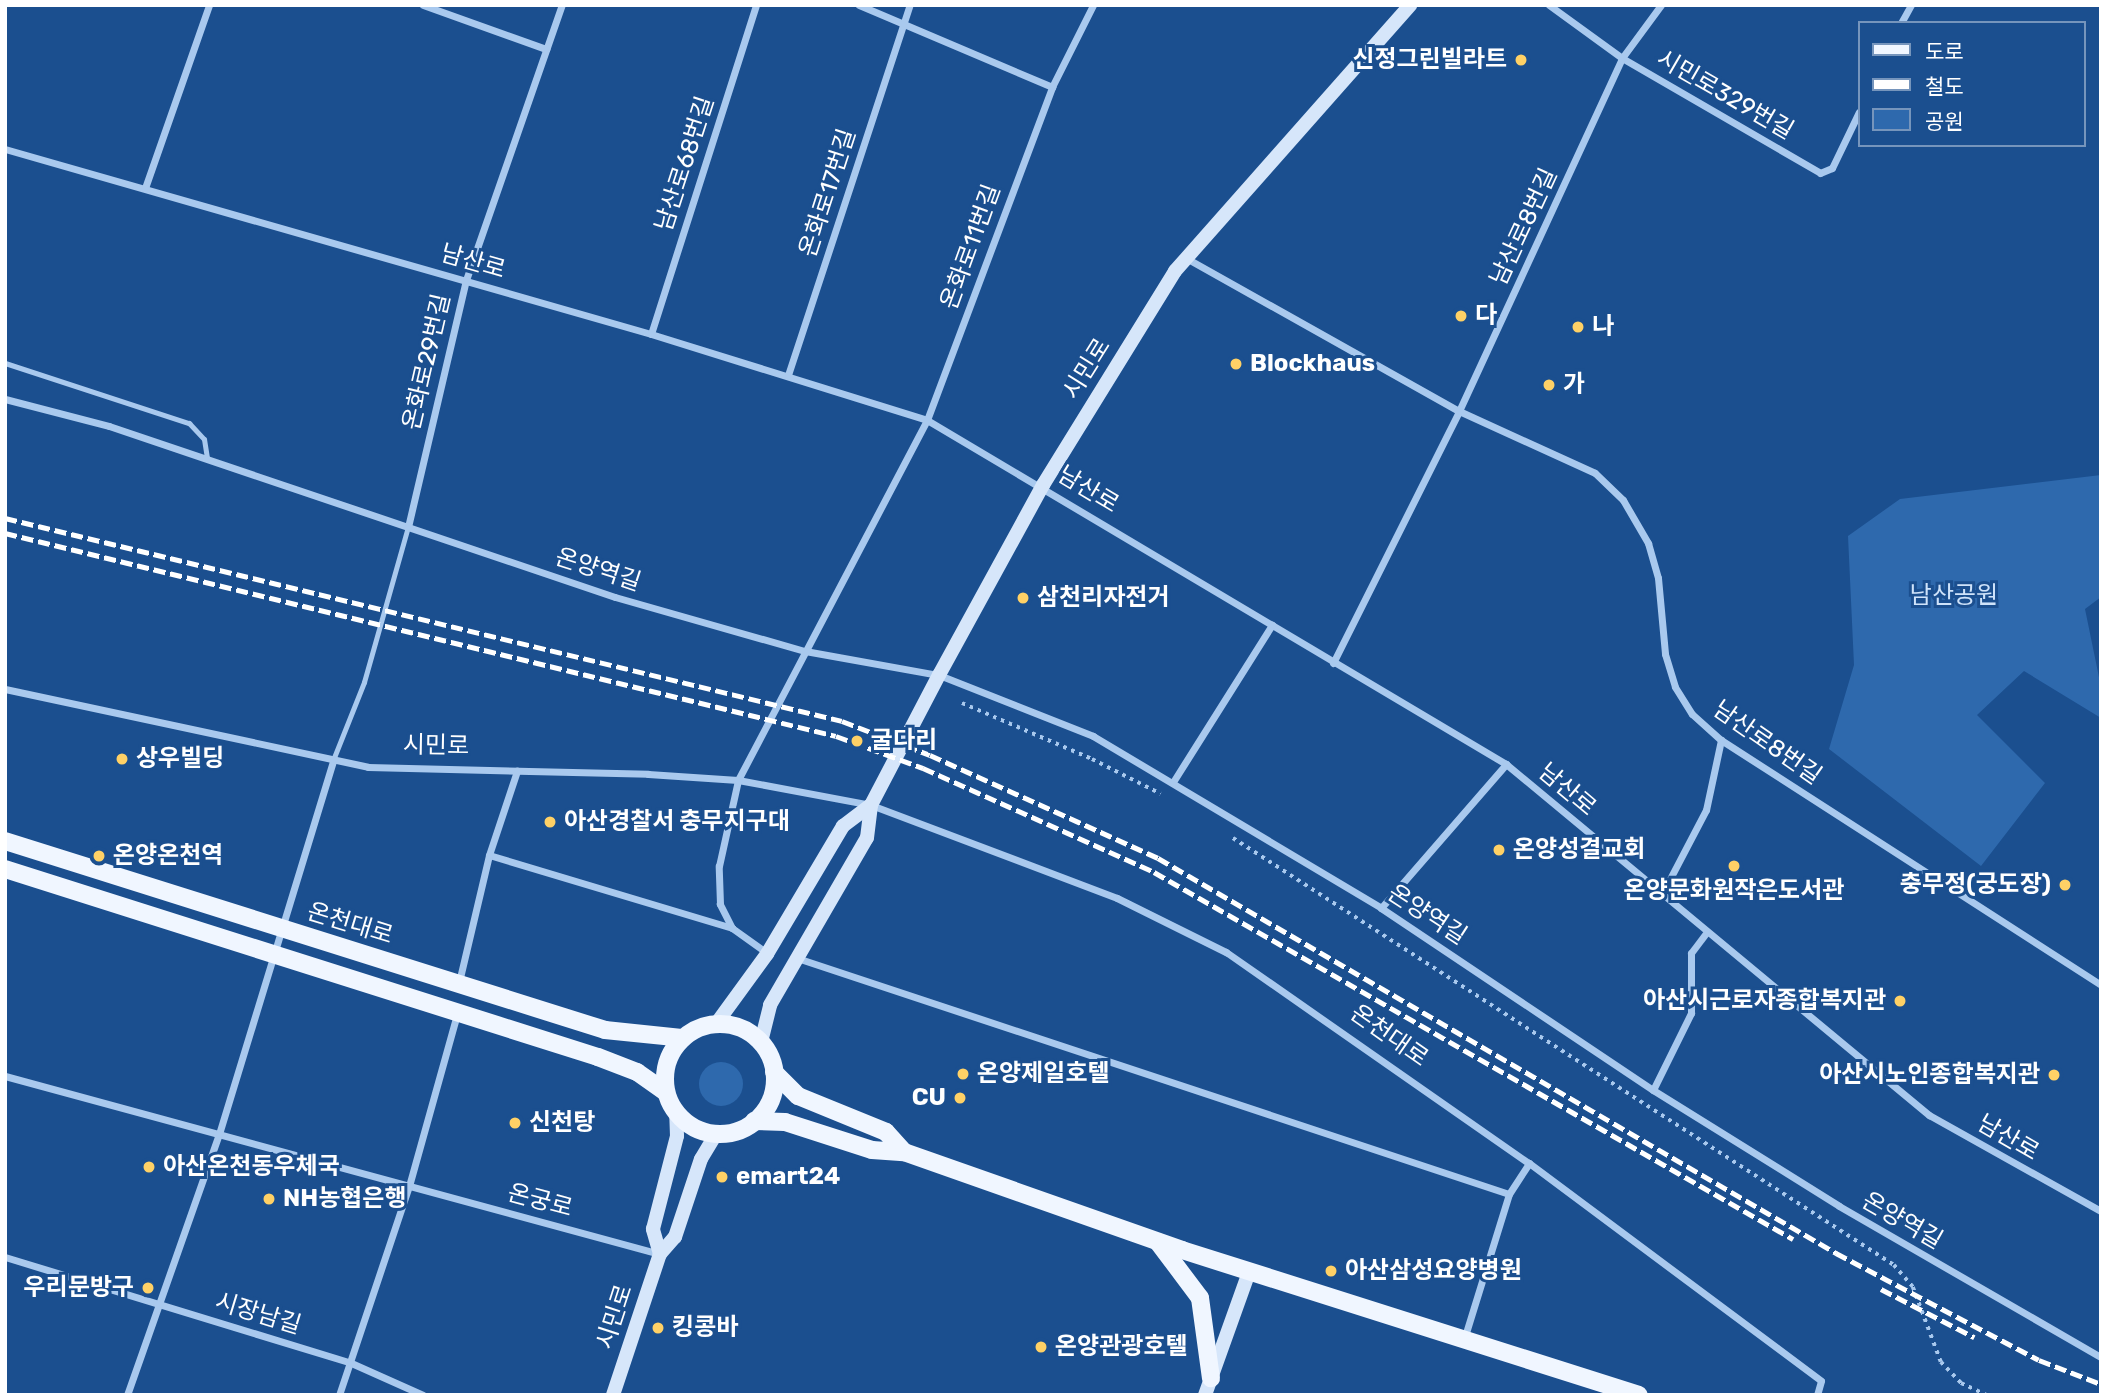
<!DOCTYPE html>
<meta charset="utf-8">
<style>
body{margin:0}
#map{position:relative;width:2106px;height:1400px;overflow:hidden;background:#1b4f8f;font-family:Rubik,"Noto Sans KR",sans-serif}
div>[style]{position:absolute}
.green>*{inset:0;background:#2e69ad}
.round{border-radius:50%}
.path>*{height:3.5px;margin-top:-1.75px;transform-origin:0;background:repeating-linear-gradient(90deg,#a9c9ee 0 3.5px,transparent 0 8.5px)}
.lane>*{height:5px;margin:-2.5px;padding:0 2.5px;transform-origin:2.5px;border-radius:2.5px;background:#a9c9ee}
.street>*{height:7px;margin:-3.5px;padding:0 3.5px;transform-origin:3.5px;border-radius:3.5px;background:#a9c9ee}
.secondary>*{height:14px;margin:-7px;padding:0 7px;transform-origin:7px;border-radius:7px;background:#d6e6fa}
.primary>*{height:18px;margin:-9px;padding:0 9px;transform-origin:9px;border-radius:9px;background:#f0f6ff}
.primary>.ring{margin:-9px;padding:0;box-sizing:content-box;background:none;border:18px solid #f0f6ff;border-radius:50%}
.rail>*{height:5px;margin-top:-2.5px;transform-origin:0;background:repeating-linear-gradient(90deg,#fff 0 12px,transparent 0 17px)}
.dots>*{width:19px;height:19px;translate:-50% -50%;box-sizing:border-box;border:4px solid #1b4f8f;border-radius:50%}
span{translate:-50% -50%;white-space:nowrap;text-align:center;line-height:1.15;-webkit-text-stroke:6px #1b4f8f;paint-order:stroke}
.poi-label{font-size:24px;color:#fff;font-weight:700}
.right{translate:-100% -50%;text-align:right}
.left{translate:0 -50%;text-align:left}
.street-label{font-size:24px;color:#fff}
.park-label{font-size:24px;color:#cfe3fa}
.frame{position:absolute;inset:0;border:7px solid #fff;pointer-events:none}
.legend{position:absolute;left:1858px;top:21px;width:228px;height:126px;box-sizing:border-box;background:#1b4f8f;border:2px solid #7695bc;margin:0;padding:9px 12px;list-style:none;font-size:21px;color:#fff}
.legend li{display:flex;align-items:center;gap:14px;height:35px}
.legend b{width:35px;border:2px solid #7695bc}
</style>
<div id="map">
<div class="green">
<div style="clip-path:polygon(2101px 475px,2101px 597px,2085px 609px,2101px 687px,2101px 718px,2024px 671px,1977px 715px,2045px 783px,1981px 866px,1829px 749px,1854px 665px,1848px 536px,1900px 499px)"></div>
<div class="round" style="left:699px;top:1062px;width:44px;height:44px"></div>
</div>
<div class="path">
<div style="left:962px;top:703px;width:142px;rotate:23.3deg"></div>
<div style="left:1092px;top:759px;width:77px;rotate:26.9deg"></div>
<div style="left:1233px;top:838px;width:787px;rotate:32.86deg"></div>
<div style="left:1894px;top:1265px;width:29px;rotate:49deg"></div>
<div style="left:1913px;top:1287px;width:80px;rotate:69.5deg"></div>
<div style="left:1941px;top:1362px;width:29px;rotate:46deg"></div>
<div style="left:1961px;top:1383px;width:29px;rotate:25deg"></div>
</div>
<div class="lane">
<div style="left:5px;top:363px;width:194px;rotate:18.1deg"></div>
<div style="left:189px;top:423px;width:22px;rotate:47deg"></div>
<div style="left:204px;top:439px;width:20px;rotate:81deg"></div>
<div style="left:333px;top:760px;width:84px;rotate:-68.3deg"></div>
<div style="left:364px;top:682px;width:161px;rotate:-74.2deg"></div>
</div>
<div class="street">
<div style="left:423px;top:5px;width:131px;rotate:19.7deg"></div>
<div style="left:859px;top:5px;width:210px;rotate:23deg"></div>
<div style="left:1549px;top:5px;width:90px;rotate:36deg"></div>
<div style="left:1622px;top:58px;width:229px;rotate:30.1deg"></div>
<div style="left:1820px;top:173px;width:13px;rotate:-23deg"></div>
<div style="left:1832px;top:168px;width:62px;rotate:-64.3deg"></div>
<div style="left:1901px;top:23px;width:21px;rotate:-61deg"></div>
<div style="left:5px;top:149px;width:672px;rotate:15.98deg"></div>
<div style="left:651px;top:334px;width:289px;rotate:17.3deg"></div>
<div style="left:927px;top:420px;width:673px;rotate:30.72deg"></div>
<div style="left:1506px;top:764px;width:550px;rotate:39.69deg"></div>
<div style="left:1929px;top:1115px;width:197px;rotate:29.2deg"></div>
<div style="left:145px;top:188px;width:194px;rotate:-70.7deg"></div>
<div style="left:1186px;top:258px;width:313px;rotate:29.3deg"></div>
<div style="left:1459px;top:411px;width:149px;rotate:24.5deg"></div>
<div style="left:1595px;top:473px;width:39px;rotate:44deg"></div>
<div style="left:1623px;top:500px;width:50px;rotate:59.8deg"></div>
<div style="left:1648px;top:543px;width:36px;rotate:74deg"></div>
<div style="left:1658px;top:578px;width:76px;rotate:84.7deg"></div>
<div style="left:1665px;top:654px;width:34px;rotate:73deg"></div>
<div style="left:1675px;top:687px;width:32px;rotate:58deg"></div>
<div style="left:1692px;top:714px;width:39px;rotate:42deg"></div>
<div style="left:1721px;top:740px;width:452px;rotate:32.8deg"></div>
<div style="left:651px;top:334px;width:345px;rotate:-72.3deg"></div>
<div style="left:788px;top:375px;width:390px;rotate:-71.8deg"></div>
<div style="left:5px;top:399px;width:107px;rotate:14.6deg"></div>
<div style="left:109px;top:426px;width:534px;rotate:18.67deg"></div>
<div style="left:615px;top:597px;width:198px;rotate:15.9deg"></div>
<div style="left:805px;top:651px;width:136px;rotate:10.2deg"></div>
<div style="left:939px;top:675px;width:166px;rotate:21.6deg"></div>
<div style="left:1093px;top:736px;width:335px;rotate:30.8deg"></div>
<div style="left:1381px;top:908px;width:327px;rotate:33.8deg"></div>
<div style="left:1653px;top:1090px;width:219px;rotate:31.9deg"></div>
<div style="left:1839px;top:1206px;width:302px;rotate:30deg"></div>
<div style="left:408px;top:527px;width:254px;rotate:-76.8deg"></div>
<div style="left:466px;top:280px;width:291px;rotate:-70.8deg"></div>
<div style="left:1333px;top:663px;width:282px;rotate:-63.4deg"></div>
<div style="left:1459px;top:411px;width:389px;rotate:-65.2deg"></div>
<div style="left:1622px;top:58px;width:66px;rotate:-53.7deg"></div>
<div style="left:5px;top:689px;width:371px;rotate:12.1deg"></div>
<div style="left:368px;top:767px;width:280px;rotate:1.4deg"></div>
<div style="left:648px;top:774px;width:90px;rotate:3.8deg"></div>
<div style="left:738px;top:780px;width:135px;rotate:10.6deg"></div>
<div style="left:871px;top:805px;width:263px;rotate:20.7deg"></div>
<div style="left:1117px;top:898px;width:122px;rotate:26.4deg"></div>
<div style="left:1226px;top:952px;width:369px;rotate:34.9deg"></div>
<div style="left:1529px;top:1163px;width:364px;rotate:36.7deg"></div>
<div style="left:1821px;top:1381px;width:15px;rotate:106deg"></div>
<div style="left:1173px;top:782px;width:186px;rotate:-57.8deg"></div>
<div style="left:489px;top:855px;width:254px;rotate:16.7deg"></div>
<div style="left:732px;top:928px;width:43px;rotate:35.5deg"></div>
<div style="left:1662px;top:894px;width:95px;rotate:-62.4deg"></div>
<div style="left:1706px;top:810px;width:72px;rotate:-77.9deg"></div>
<div style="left:1381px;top:908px;width:191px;rotate:-49deg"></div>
<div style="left:732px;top:928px;width:27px;rotate:-117deg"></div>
<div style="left:720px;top:904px;width:38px;rotate:-92deg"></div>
<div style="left:719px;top:866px;width:88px;rotate:-77.5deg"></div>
<div style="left:738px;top:780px;width:407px;rotate:-62.3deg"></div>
<div style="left:927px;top:420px;width:356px;rotate:-69.4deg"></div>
<div style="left:1052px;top:87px;width:92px;rotate:-63.4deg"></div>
<div style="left:797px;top:958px;width:750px;rotate:18.34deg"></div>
<div style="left:459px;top:982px;width:130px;rotate:-76.7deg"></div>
<div style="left:489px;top:855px;width:89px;rotate:-71.6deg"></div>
<div style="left:5px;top:1076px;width:679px;rotate:15.2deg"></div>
<div style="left:1653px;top:1090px;width:86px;rotate:-63.7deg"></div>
<div style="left:1691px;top:1013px;width:60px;rotate:-90deg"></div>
<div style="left:1691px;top:953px;width:26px;rotate:-53deg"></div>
<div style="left:5px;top:1257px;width:360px;rotate:17deg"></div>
<div style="left:349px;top:1362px;width:81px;rotate:24deg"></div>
<div style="left:1465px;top:1336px;width:149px;rotate:-72.8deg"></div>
<div style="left:1509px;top:1194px;width:37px;rotate:-57deg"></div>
<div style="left:127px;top:1395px;width:277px;rotate:-70.6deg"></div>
<div style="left:219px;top:1134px;width:391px;rotate:-73deg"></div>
<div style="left:339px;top:1395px;width:220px;rotate:-71.5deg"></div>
<div style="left:409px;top:1186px;width:179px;rotate:-74.4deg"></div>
</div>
<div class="secondary">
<div style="left:716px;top:1024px;width:87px;rotate:-53.9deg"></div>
<div style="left:767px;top:954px;width:149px;rotate:-59.3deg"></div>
<div style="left:843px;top:826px;width:35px;rotate:-37deg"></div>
<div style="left:761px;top:1042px;width:38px;rotate:-76deg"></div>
<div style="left:770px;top:1005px;width:193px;rotate:-59.9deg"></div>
<div style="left:867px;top:838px;width:33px;rotate:-83deg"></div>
<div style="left:871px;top:805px;width:147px;rotate:-62.4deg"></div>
<div style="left:939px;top:675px;width:217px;rotate:-61.3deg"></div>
<div style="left:1043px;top:485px;width:251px;rotate:-58.3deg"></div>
<div style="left:1175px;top:271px;width:355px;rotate:-48.5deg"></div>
<div style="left:660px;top:1254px;width:26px;rotate:-106deg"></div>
<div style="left:653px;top:1229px;width:96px;rotate:-75.5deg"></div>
<div style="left:677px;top:1136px;width:24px;rotate:-92deg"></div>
<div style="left:613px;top:1395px;width:149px;rotate:-71.6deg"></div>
<div style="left:660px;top:1254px;width:23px;rotate:-49deg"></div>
<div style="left:675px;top:1237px;width:82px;rotate:-71.6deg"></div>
<div style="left:701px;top:1159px;width:29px;rotate:-59deg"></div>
<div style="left:1205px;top:1395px;width:131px;rotate:-70.3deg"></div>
</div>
<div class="primary">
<div style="left:5px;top:841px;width:629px;rotate:17.48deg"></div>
<div style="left:605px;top:1030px;width:77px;rotate:5.9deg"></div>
<div style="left:5px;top:869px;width:622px;rotate:17.59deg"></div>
<div style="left:598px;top:1057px;width:42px;rotate:21deg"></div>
<div style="left:637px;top:1072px;width:35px;rotate:35deg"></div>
<div class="ring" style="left:665px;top:1024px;width:92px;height:92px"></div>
<div style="left:774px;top:1072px;width:34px;rotate:45deg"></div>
<div style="left:798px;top:1096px;width:95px;rotate:22.2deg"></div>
<div style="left:886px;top:1132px;width:27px;rotate:48deg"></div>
<div style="left:754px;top:1121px;width:31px;rotate:2deg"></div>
<div style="left:785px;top:1122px;width:91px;rotate:17.8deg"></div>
<div style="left:872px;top:1150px;width:32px;rotate:4deg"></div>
<div style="left:904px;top:1152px;width:295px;rotate:19.4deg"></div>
<div style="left:1182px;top:1250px;width:479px;rotate:17.6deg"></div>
<div style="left:1158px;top:1242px;width:70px;rotate:53.1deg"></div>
<div style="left:1200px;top:1298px;width:81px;rotate:82.2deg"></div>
</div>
<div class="rail">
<div style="left:5px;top:518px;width:861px;rotate:13.63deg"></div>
<div style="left:842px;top:721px;width:94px;rotate:21.1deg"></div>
<div style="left:930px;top:755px;width:250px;rotate:24.3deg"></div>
<div style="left:1158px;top:858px;width:785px;rotate:30.22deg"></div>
<div style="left:1836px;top:1253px;width:229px;rotate:27.8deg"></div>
<div style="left:2039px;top:1360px;width:66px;rotate:21.2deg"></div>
<div style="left:5px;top:533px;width:855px;rotate:13.73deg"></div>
<div style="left:836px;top:736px;width:93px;rotate:20.2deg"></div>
<div style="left:923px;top:768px;width:253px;rotate:24.2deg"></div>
<div style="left:1154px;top:872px;width:737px;rotate:29.87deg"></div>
<div style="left:1881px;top:1289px;width:105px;rotate:27.3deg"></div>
</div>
<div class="dots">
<div style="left:1521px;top:60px;background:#ffd166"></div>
<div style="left:1461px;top:316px;background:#ffd166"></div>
<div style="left:1578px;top:327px;background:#ffd166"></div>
<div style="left:1236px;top:364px;background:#ffd166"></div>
<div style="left:1549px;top:385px;background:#ffd166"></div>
<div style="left:1023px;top:598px;background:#ffd166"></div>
<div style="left:857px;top:741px;background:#ffd166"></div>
<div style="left:122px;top:759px;background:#ffd166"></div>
<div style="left:550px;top:822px;background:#ffd166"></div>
<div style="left:1499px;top:850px;background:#ffd166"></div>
<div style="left:99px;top:856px;background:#ffd166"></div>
<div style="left:1734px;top:866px;background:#ffd166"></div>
<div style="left:2065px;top:885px;background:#ffd166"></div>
<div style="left:1900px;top:1001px;background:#ffd166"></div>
<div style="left:963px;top:1074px;background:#ffd166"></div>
<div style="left:2054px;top:1075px;background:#ffd166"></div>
<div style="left:960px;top:1098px;background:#ffd166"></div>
<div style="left:515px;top:1123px;background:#ffd166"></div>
<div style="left:149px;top:1167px;background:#ffd166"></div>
<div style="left:722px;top:1177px;background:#ffd166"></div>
<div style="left:269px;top:1199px;background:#ffd166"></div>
<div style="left:1331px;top:1271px;background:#ffd166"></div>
<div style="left:148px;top:1288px;background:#ffd166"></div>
<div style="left:658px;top:1328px;background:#ffd166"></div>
<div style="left:1041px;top:1347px;background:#ffd166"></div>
</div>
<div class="poi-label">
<span class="right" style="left:1507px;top:60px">신정그린빌라트</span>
<span class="left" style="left:1475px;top:316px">다</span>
<span class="left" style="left:1592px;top:327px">나</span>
<span class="left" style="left:1250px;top:364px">Blockhaus</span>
<span class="left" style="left:1563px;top:385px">가</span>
<span class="left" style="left:1037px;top:598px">삼천리자전거</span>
<span class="left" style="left:871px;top:741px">굴다리</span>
<span class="left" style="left:136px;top:759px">상우빌딩</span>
<span class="left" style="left:564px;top:822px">아산경찰서 충무지구대</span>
<span class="left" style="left:1513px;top:850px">온양성결교회</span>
<span class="left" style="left:113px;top:856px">온양온천역</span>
<span class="right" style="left:2051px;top:885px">충무정(궁도장)</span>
<span style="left:1734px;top:891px">온양문화원작은도서관</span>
<span class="right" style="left:1886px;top:1001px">아산시근로자종합복지관</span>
<span class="left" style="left:977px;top:1074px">온양제일호텔</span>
<span class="right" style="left:2040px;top:1075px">아산시노인종합복지관</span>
<span class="right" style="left:946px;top:1098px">CU</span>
<span class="left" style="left:529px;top:1123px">신천탕</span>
<span class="left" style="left:163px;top:1167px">아산온천동우체국</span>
<span class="left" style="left:736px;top:1177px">emart24</span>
<span class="left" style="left:283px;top:1199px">NH농협은행</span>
<span class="left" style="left:1345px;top:1271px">아산삼성요양병원</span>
<span class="right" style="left:134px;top:1288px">우리문방구</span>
<span class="left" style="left:672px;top:1328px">킹콩바</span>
<span class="left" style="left:1055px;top:1347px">온양관광호텔</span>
</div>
<div class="street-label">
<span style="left:1725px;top:95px;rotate:30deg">시민로329번길</span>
<span style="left:685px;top:164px;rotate:-72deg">남산로68번길</span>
<span style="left:828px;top:193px;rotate:-72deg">온화로17번길</span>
<span style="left:1524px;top:227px;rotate:-65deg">남산로8번길</span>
<span style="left:971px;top:247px;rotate:-70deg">온화로11번길</span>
<span style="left:473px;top:262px;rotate:16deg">남산로</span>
<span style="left:427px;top:362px;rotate:-77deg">온화로29번길</span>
<span style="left:1087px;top:369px;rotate:-58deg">시민로</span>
<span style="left:1088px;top:490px;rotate:31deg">남산로</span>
<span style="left:598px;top:570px;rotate:18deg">온양역길</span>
<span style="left:1767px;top:743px;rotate:35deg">남산로8번길</span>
<span style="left:436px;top:746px;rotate:1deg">시민로</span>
<span style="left:1567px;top:790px;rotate:40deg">남산로</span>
<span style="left:1427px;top:915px;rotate:33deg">온양역길</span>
<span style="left:350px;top:924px;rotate:17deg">온천대로</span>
<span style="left:1389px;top:1036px;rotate:35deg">온천대로</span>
<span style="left:2008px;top:1138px;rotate:30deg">남산로</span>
<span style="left:540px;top:1201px;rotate:15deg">온궁로</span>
<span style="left:1902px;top:1221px;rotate:30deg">온양역길</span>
<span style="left:258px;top:1314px;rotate:17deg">시장남길</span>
<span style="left:615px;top:1317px;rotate:-72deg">시민로</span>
</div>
<div class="park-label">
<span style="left:1954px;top:596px">남산공원</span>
</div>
<div class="frame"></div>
<ul class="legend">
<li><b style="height:9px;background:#f0f6ff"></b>도로</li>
<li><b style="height:9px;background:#fff"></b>철도</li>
<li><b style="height:19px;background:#2e69ad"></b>공원</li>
</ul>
</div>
